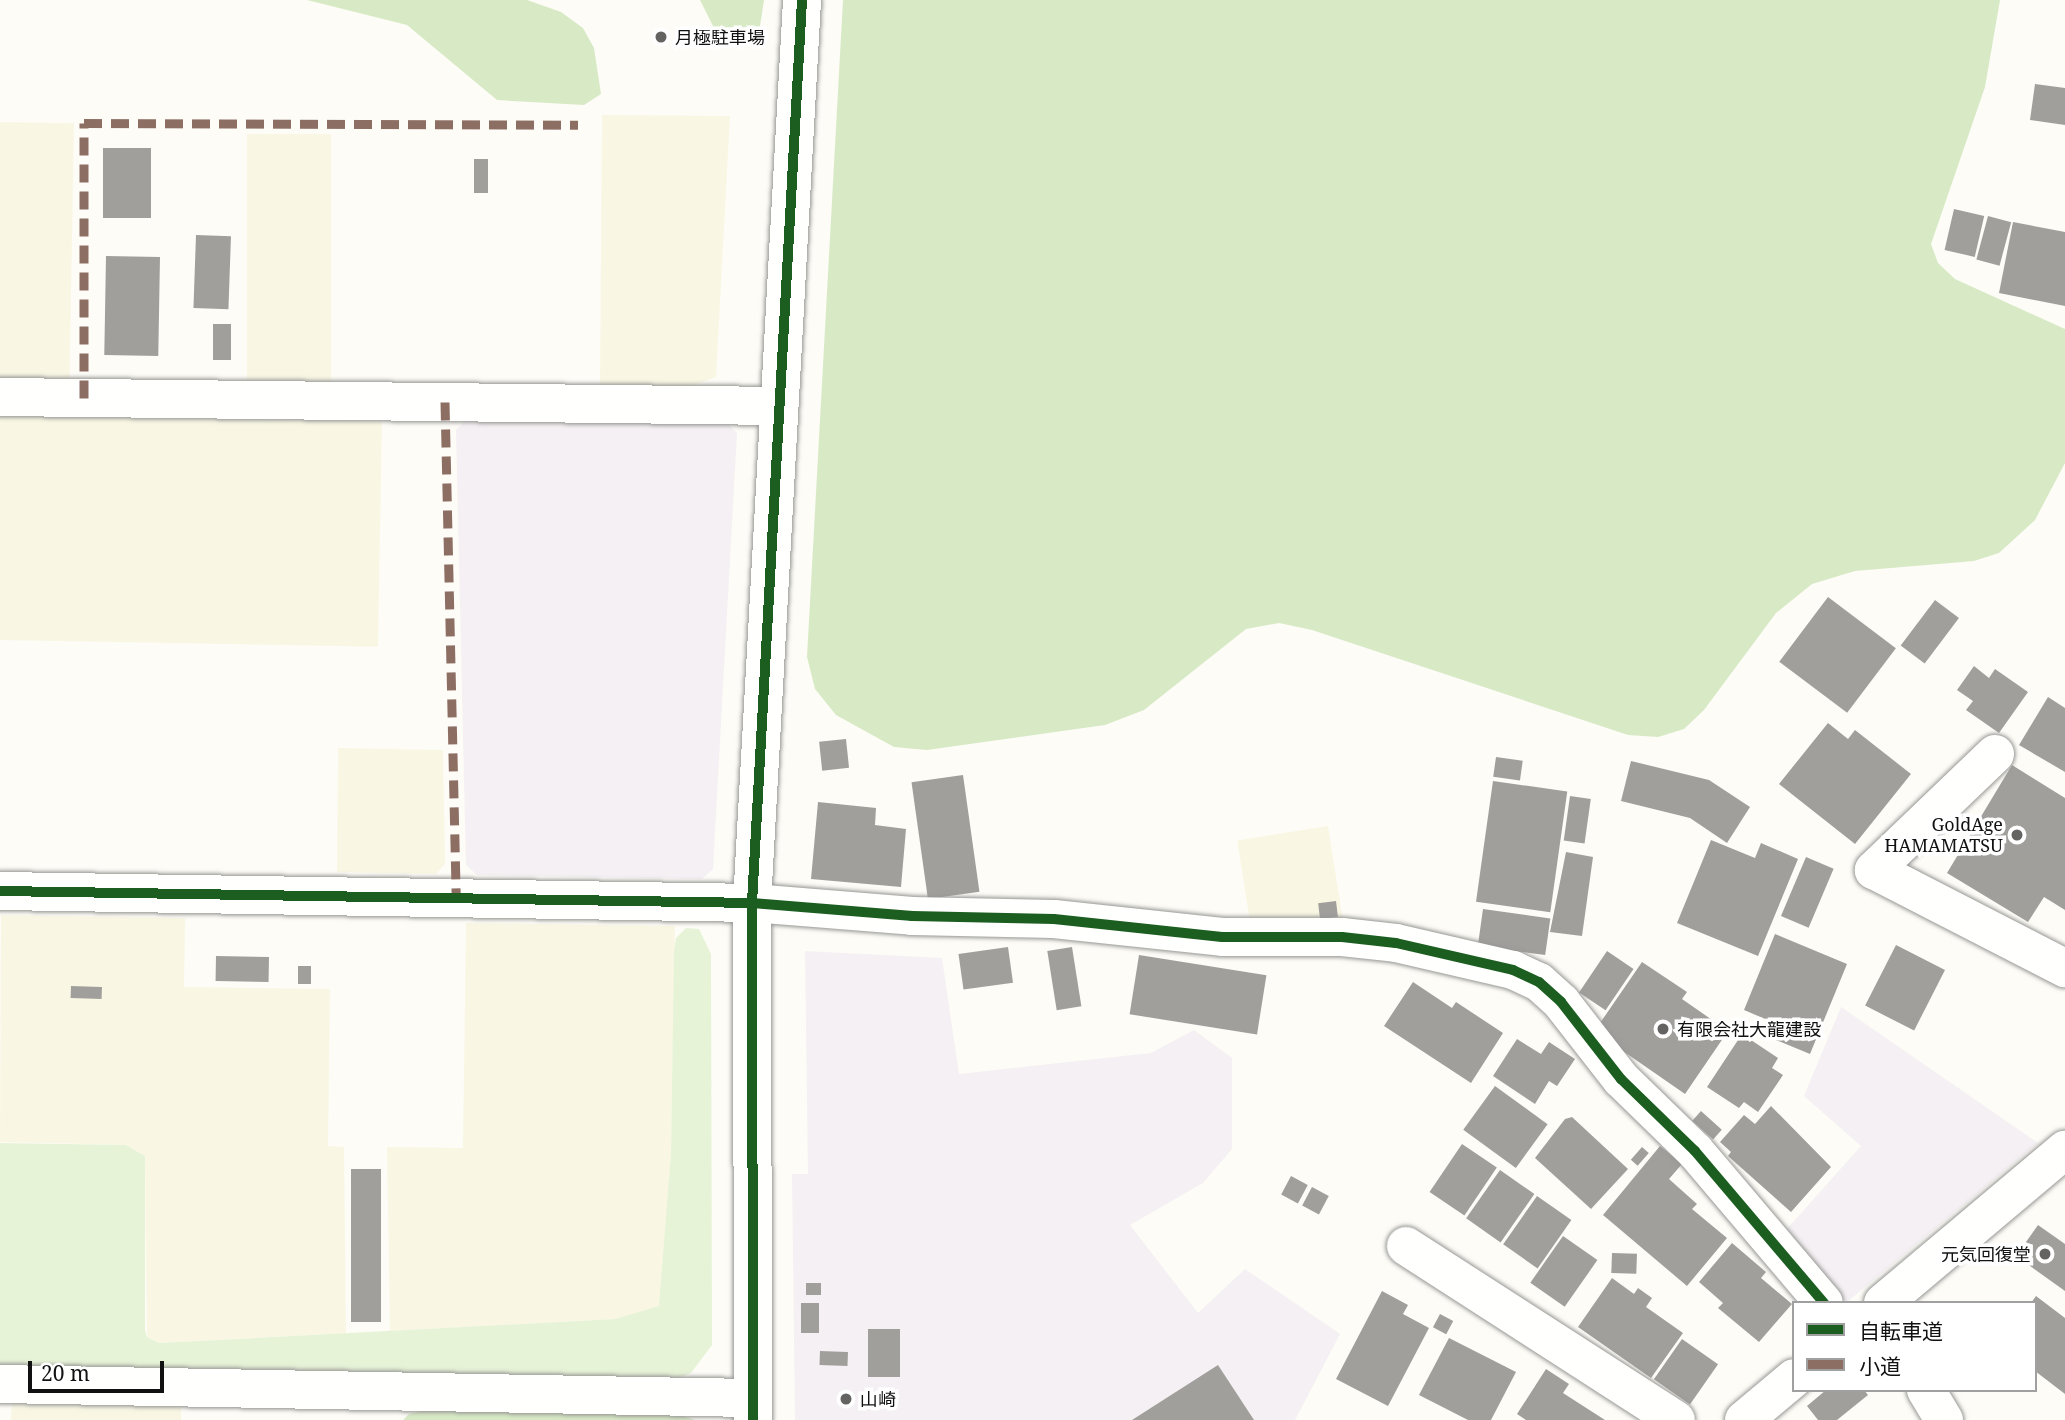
<!DOCTYPE html>
<meta charset="utf-8">
<style>
body{margin:0}
#map{position:relative;width:2065px;height:1420px;overflow:hidden;background:#fdfcf7;font-family:"Noto Serif","Noto Sans JP",serif}
div>[style]{position:absolute}
.industrial>*{inset:0;background:#f5f0f3}
.farmland>*{inset:0;background:#f9f7e4;transform-origin:0 0}
.green>*{inset:0;background:#e7f3d7}
.forest>*{inset:0;background:#d8eac5}
.building>*{inset:0;background:#a19f9c;transform-origin:0 0}
.roads{filter:drop-shadow(0 0 2px #979795) drop-shadow(0 0 2px #979795)}
.minor>*{height:38px;margin:-19px;padding:0 19px;transform-origin:19px;border-radius:19px;background:#fffffe}
.quiet>*{height:9px;margin-top:-4.5px;transform-origin:0;background:repeating-linear-gradient(90deg,#8d6e63 0 18px,transparent 0 27px)}
.cycleway>*{height:10px;margin:-5px;padding:0 5px;transform-origin:5px;border-radius:5px;background:#1b5e20}
.dots>*{width:19px;height:19px;translate:-50% -50%;box-sizing:border-box;border:4px solid #fff;border-radius:50%}
span{translate:-50% -50%;white-space:nowrap;text-align:center;line-height:1.15;-webkit-text-stroke:7px #fff;paint-order:stroke}
.poi-label{font-size:18px;color:#111}
.left{translate:0 -50%;text-align:left}
.right{translate:-100% -50%;text-align:right}
.legend{position:absolute;left:1792px;top:1301px;width:245px;height:91px;box-sizing:border-box;background:#fff;border:2px solid #a0a0a0;margin:0;padding:9px 12px;list-style:none;font-size:21px;color:#111}
.legend li{display:flex;align-items:center;gap:14px;height:35px}
.legend b{width:35px;border:2px solid #a0a0a0}
.scale{position:absolute;left:28px;top:1361px;width:136px;height:32px;box-sizing:border-box;border:4px solid #111;border-top:0;padding-left:9px;font-size:21px;line-height:24px;white-space:nowrap;color:#111;-webkit-text-stroke:5px #fff;paint-order:stroke}
</style>
<div id="map">
<div class="industrial">
<div style="clip-path:polygon(467px 419px,727px 422px,737px 433px,713px 869px,702px 879px,477px 875px,466px 865px,456px 430px)"></div>
<div style="clip-path:polygon(805px 951px,942px 958px,959px 1074px,1151px 1053px,1194px 1030px,1232px 1058px,1232px 1149px,1203px 1183px,1130px 1225px,1198px 1313px,1245px 1269px,1340px 1334px,1295px 1420px,795px 1420px,792px 1174px,808px 1174px)"></div>
<div style="clip-path:polygon(1841px 1007px,2038px 1143px,1847px 1302px,1786px 1230px,1861px 1146px,1804px 1096px)"></div>
</div>
<div class="farmland">
<div style="clip-path:polygon(602px 115px,730px 116px,716px 377px,686px 388px,600px 387px)"></div>
<div style="left:0;top:122px;width:74px;height:258px;rotate:1deg"></div>
<div style="left:247px;top:134px;width:84px;height:249px"></div>
<div style="left:0;top:415px;width:382px;height:225px;rotate:1deg"></div>
<div style="clip-path:polygon(338px 748px,443px 750px,445px 864px,436px 874px,337px 872px)"></div>
<div style="left:1328px;top:826px;width:96px;height:92px;rotate:81deg"></div>
<div style="clip-path:polygon(1px 915px,185px 918px,184px 987px,330px 989px,328px 1146px,344px 1147px,346px 1333px,159px 1343px,147px 1337px,145px 1156px,126px 1145px,0 1142px)"></div>
<div style="clip-path:polygon(466px 923px,675px 926px,671px 1153px,662px 1296px,659px 1306px,649px 1312px,615px 1319px,390px 1331px,387px 1147px,463px 1148px)"></div>
<div style="clip-path:polygon(12px 1401px,181px 1404px,181px 1420px,11px 1420px)"></div>
</div>
<div class="green">
<div style="clip-path:polygon(686px 928px,699px 929px,711px 954px,712px 1345px,691px 1373px,674px 1380px,0 1367px,0 1143px,126px 1145px,145px 1156px,145px 1330px,147px 1337px,159px 1343px,615px 1319px,659px 1306px,671px 1153px,674px 951px,676px 938px)"></div>
</div>
<div class="forest">
<div style="clip-path:polygon(307px 0,527px 0,561px 12px,583px 28px,594px 48px,601px 94px,584px 105px,497px 100px,407px 25px)"></div>
<div style="clip-path:polygon(700px 0,764px 0,758px 39px,750px 45px,730px 42px,713px 26px)"></div>
<div style="clip-path:polygon(843px 0,2000px 0,1985px 87px,1931px 244px,1938px 263px,1955px 279px,2065px 329px,2065px 463px,2035px 520px,1999px 553px,1974px 561px,1855px 571px,1812px 584px,1776px 613px,1704px 710px,1684px 729px,1658px 737px,1628px 735px,1312px 630px,1279px 623px,1246px 629px,1144px 710px,1105px 725px,927px 750px,894px 747px,836px 715px,815px 689px,807px 657px)"></div>
<div style="clip-path:polygon(430px 1409px,677px 1414px,695px 1420px,403px 1420px,409px 1414px)"></div>
</div>
<div class="building">
<div style="clip-path:polygon(2035px 84px,2065px 88px,2065px 125px,2030px 120px)"></div>
<div style="left:103px;top:148px;width:48px;height:70px"></div>
<div style="left:474px;top:159px;width:14px;height:34px"></div>
<div style="left:1954px;top:209px;width:31px;height:42px;rotate:13deg"></div>
<div style="left:1988px;top:216px;width:24px;height:45px;rotate:15deg"></div>
<div style="clip-path:polygon(2013px 222px,2065px 232px,2065px 306px,1999px 293px)"></div>
<div style="left:196px;top:235px;width:35px;height:73px;rotate:2deg"></div>
<div style="left:106px;top:256px;width:54px;height:99px;rotate:1deg"></div>
<div style="left:213px;top:324px;width:18px;height:36px"></div>
<div style="left:1828px;top:597px;width:85px;height:81px;rotate:37deg"></div>
<div style="left:1935px;top:600px;width:30px;height:57px;rotate:37deg"></div>
<div style="clip-path:polygon(1974px 666px,1989px 678px,1995px 669px,2028px 692px,1999px 733px,1966px 710px,1973px 701px,1957px 690px)"></div>
<div style="clip-path:polygon(2048px 697px,2065px 708px,2065px 772px,2019px 745px)"></div>
<div style="clip-path:polygon(1828px 723px,1848px 739px,1855px 730px,1911px 774px,1855px 844px,1779px 784px)"></div>
<div style="left:846px;top:739px;width:29px;height:27px;rotate:84deg"></div>
<div style="left:1496px;top:757px;width:27px;height:20px;rotate:8deg"></div>
<div style="clip-path:polygon(1631px 761px,1709px 780px,1750px 807px,1727px 843px,1690px 818px,1621px 801px)"></div>
<div style="clip-path:polygon(2012px 765px,2065px 798px,2065px 910px,2044px 897px,2028px 922px,1947px 873px)"></div>
<div style="left:963px;top:775px;width:118px;height:52px;rotate:82deg"></div>
<div style="left:1493px;top:781px;width:75px;height:122px;rotate:8deg"></div>
<div style="left:1570px;top:796px;width:21px;height:45px;rotate:8deg"></div>
<div style="clip-path:polygon(818px 802px,876px 808px,875px 825px,906px 829px,901px 887px,811px 879px)"></div>
<div style="clip-path:polygon(1711px 840px,1755px 858px,1761px 843px,1798px 859px,1758px 956px,1677px 923px)"></div>
<div style="clip-path:polygon(1566px 852px,1593px 857px,1582px 936px,1550px 932px)"></div>
<div style="left:1806px;top:857px;width:30px;height:64px;rotate:23deg"></div>
<div style="left:1336px;top:901px;width:16px;height:18px;rotate:83deg"></div>
<div style="left:1483px;top:909px;width:68px;height:37px;rotate:8deg"></div>
<div style="clip-path:polygon(1775px 934px,1847px 964px,1810px 1054px,1771px 1038px,1777px 1024px,1744px 1010px)"></div>
<div style="left:1896px;top:945px;width:55px;height:68px;rotate:27deg"></div>
<div style="left:1008px;top:947px;width:36px;height:50px;rotate:82deg"></div>
<div style="left:1072px;top:947px;width:60px;height:25px;rotate:81deg"></div>
<div style="left:1607px;top:951px;width:32px;height:50px;rotate:34deg"></div>
<div style="left:1139px;top:955px;width:129px;height:60px;rotate:9deg"></div>
<div style="left:216px;top:956px;width:53px;height:25px;rotate:1deg"></div>
<div style="clip-path:polygon(1642px 962px,1687px 992px,1682px 999px,1728px 1031px,1685px 1094px,1610px 1042px,1613px 1037px,1598px 1026px)"></div>
<div style="left:298px;top:966px;width:13px;height:18px"></div>
<div style="clip-path:polygon(1413px 982px,1452px 1008px,1456px 1002px,1503px 1033px,1471px 1083px,1384px 1026px)"></div>
<div style="left:71px;top:986px;width:31px;height:12px;rotate:2deg"></div>
<div style="clip-path:polygon(1742px 1034px,1778px 1058px,1772px 1068px,1783px 1075px,1758px 1112px,1744px 1102px,1739px 1108px,1707px 1087px)"></div>
<div style="clip-path:polygon(1517px 1039px,1541px 1054px,1549px 1042px,1575px 1059px,1557px 1086px,1549px 1081px,1535px 1104px,1493px 1076px)"></div>
<div style="left:1495px;top:1086px;width:65px;height:54px;rotate:36deg"></div>
<div style="clip-path:polygon(1771px 1106px,1831px 1167px,1791px 1212px,1728px 1156px,1731px 1152px,1720px 1142px,1744px 1115px,1755px 1124px)"></div>
<div style="left:1701px;top:1111px;width:28px;height:13px;rotate:42deg"></div>
<div style="clip-path:polygon(1572px 1117px,1628px 1169px,1591px 1209px,1535px 1158px,1565px 1119px)"></div>
<div style="left:1462px;top:1144px;width:42px;height:58px;rotate:34deg"></div>
<div style="clip-path:polygon(1660px 1146px,1682px 1164px,1669px 1179px,1697px 1204px,1692px 1209px,1727px 1238px,1687px 1286px,1603px 1215px)"></div>
<div style="left:1642px;top:1147px;width:9px;height:17px;rotate:41deg"></div>
<div style="left:351px;top:1169px;width:30px;height:153px"></div>
<div style="left:1500px;top:1170px;width:42px;height:59px;rotate:35deg"></div>
<div style="left:1291px;top:1176px;width:19px;height:21px;rotate:28deg"></div>
<div style="left:1312px;top:1187px;width:19px;height:21px;rotate:28deg"></div>
<div style="left:1537px;top:1196px;width:42px;height:59px;rotate:35deg"></div>
<div style="clip-path:polygon(2038px 1225px,2065px 1244px,2065px 1291px,2016px 1256px)"></div>
<div style="left:1563px;top:1236px;width:42px;height:57px;rotate:35deg"></div>
<div style="clip-path:polygon(1732px 1243px,1766px 1272px,1761px 1278px,1792px 1304px,1759px 1342px,1718px 1308px,1723px 1303px,1699px 1282px)"></div>
<div style="left:1612px;top:1253px;width:25px;height:20px;rotate:2deg"></div>
<div style="clip-path:polygon(1612px 1278px,1634px 1294px,1638px 1288px,1652px 1298px,1646px 1307px,1683px 1333px,1651px 1378px,1578px 1327px)"></div>
<div style="left:806px;top:1283px;width:15px;height:12px"></div>
<div style="clip-path:polygon(1382px 1291px,1408px 1305px,1403px 1314px,1429px 1328px,1388px 1406px,1336px 1379px)"></div>
<div style="clip-path:polygon(2036px 1296px,2065px 1318px,2065px 1394px,2035px 1371px,2035px 1303px,2031px 1303px)"></div>
<div style="left:801px;top:1303px;width:18px;height:30px"></div>
<div style="left:1440px;top:1314px;width:15px;height:15px;rotate:28deg"></div>
<div style="left:868px;top:1329px;width:32px;height:48px"></div>
<div style="clip-path:polygon(1449px 1338px,1516px 1372px,1491px 1420px,1468px 1420px,1419px 1395px)"></div>
<div style="left:1682px;top:1339px;width:44px;height:49px;rotate:35deg"></div>
<div style="left:820px;top:1351px;width:28px;height:14px;rotate:2deg"></div>
<div style="clip-path:polygon(1218px 1365px,1254px 1420px,1132px 1420px)"></div>
<div style="clip-path:polygon(1546px 1369px,1569px 1384px,1563px 1393px,1605px 1420px,1526px 1420px,1517px 1414px)"></div>
<div style="clip-path:polygon(1826px 1390px,1864px 1390px,1868px 1395px,1837px 1420px,1818px 1420px,1807px 1406px)"></div>
</div>
<div class="roads">
<div class="minor">
<div style="left:0;top:397px;width:779px;rotate:0.66deg"></div>
<div style="left:1995px;top:754px;width:168px;rotate:136.2deg"></div>
<div style="left:1874px;top:870px;width:215px;rotate:27.2deg"></div>
<div style="left:0;top:891px;width:752px;rotate:0.91deg"></div>
<div style="left:752px;top:903px;width:161px;rotate:4.6deg"></div>
<div style="left:912px;top:916px;width:142px;rotate:1.2deg"></div>
<div style="left:1054px;top:919px;width:169px;rotate:6.1deg"></div>
<div style="left:1222px;top:937px;width:120px"></div>
<div style="left:1342px;top:937px;width:54px;rotate:6.3deg"></div>
<div style="left:1396px;top:943px;width:120px;rotate:13deg"></div>
<div style="left:1513px;top:970px;width:29px;rotate:25deg"></div>
<div style="left:1539px;top:982px;width:30px;rotate:42deg"></div>
<div style="left:1561px;top:1002px;width:98px;rotate:52.1deg"></div>
<div style="left:1621px;top:1079px;width:103px;rotate:44.2deg"></div>
<div style="left:1695px;top:1151px;width:199px;rotate:49.7deg"></div>
<div style="left:1406px;top:1246px;width:321px;rotate:32.8deg"></div>
<div style="left:1883px;top:1303px;width:238px;rotate:-40.1deg"></div>
<div style="left:0;top:1384px;width:753px;rotate:1.07deg"></div>
<div style="left:1926px;top:1390px;width:35px;rotate:59deg"></div>
<div style="left:753px;top:1420px;width:517px;rotate:-90.11deg"></div>
<div style="left:752px;top:903px;width:904px;rotate:-86.83deg"></div>
<div style="left:1744px;top:1420px;width:65px;rotate:-40deg"></div>
</div>
</div>
<div class="quiet">
<div style="left:84px;top:398px;width:275px;rotate:-90deg"></div>
<div style="left:84px;top:123px;width:494px;rotate:0.2deg"></div>
<div style="left:445px;top:402px;width:497px;rotate:88.7deg"></div>
</div>
<div class="cycleway">
<div style="left:0;top:891px;width:752px;rotate:0.91deg"></div>
<div style="left:752px;top:903px;width:161px;rotate:4.6deg"></div>
<div style="left:912px;top:916px;width:142px;rotate:1.2deg"></div>
<div style="left:1054px;top:919px;width:169px;rotate:6.1deg"></div>
<div style="left:1222px;top:937px;width:120px"></div>
<div style="left:1342px;top:937px;width:54px;rotate:6.3deg"></div>
<div style="left:1396px;top:943px;width:120px;rotate:13deg"></div>
<div style="left:1513px;top:970px;width:29px;rotate:25deg"></div>
<div style="left:1539px;top:982px;width:30px;rotate:42deg"></div>
<div style="left:1561px;top:1002px;width:98px;rotate:52.1deg"></div>
<div style="left:1621px;top:1079px;width:103px;rotate:44.2deg"></div>
<div style="left:1695px;top:1151px;width:199px;rotate:49.7deg"></div>
<div style="left:753px;top:1420px;width:517px;rotate:-90.11deg"></div>
<div style="left:752px;top:903px;width:904px;rotate:-86.83deg"></div>
</div>
<div class="dots">
<div style="left:661px;top:37px;background:#646362"></div>
<div style="left:2017px;top:835px;background:#646362"></div>
<div style="left:1663px;top:1029px;background:#646362"></div>
<div style="left:2045px;top:1254px;background:#646362"></div>
<div style="left:846px;top:1399px;background:#646362"></div>
</div>
<div class="poi-label">
<span class="left" style="left:675px;top:37px">月極駐車場</span>
<span class="right" style="left:2003px;top:835px">GoldAge<br>HAMAMATSU</span>
<span class="left" style="left:1677px;top:1029px">有限会社大龍建設</span>
<span class="right" style="left:2031px;top:1254px">元気回復堂</span>
<span class="left" style="left:860px;top:1399px">山崎</span>
</div>
<ul class="legend">
<li><b style="height:9px;background:#1b5e20"></b>自転車道</li>
<li><b style="height:9px;background:#8d6e63"></b>小道</li>
</ul>
<div class="scale">20 m</div>
</div>
